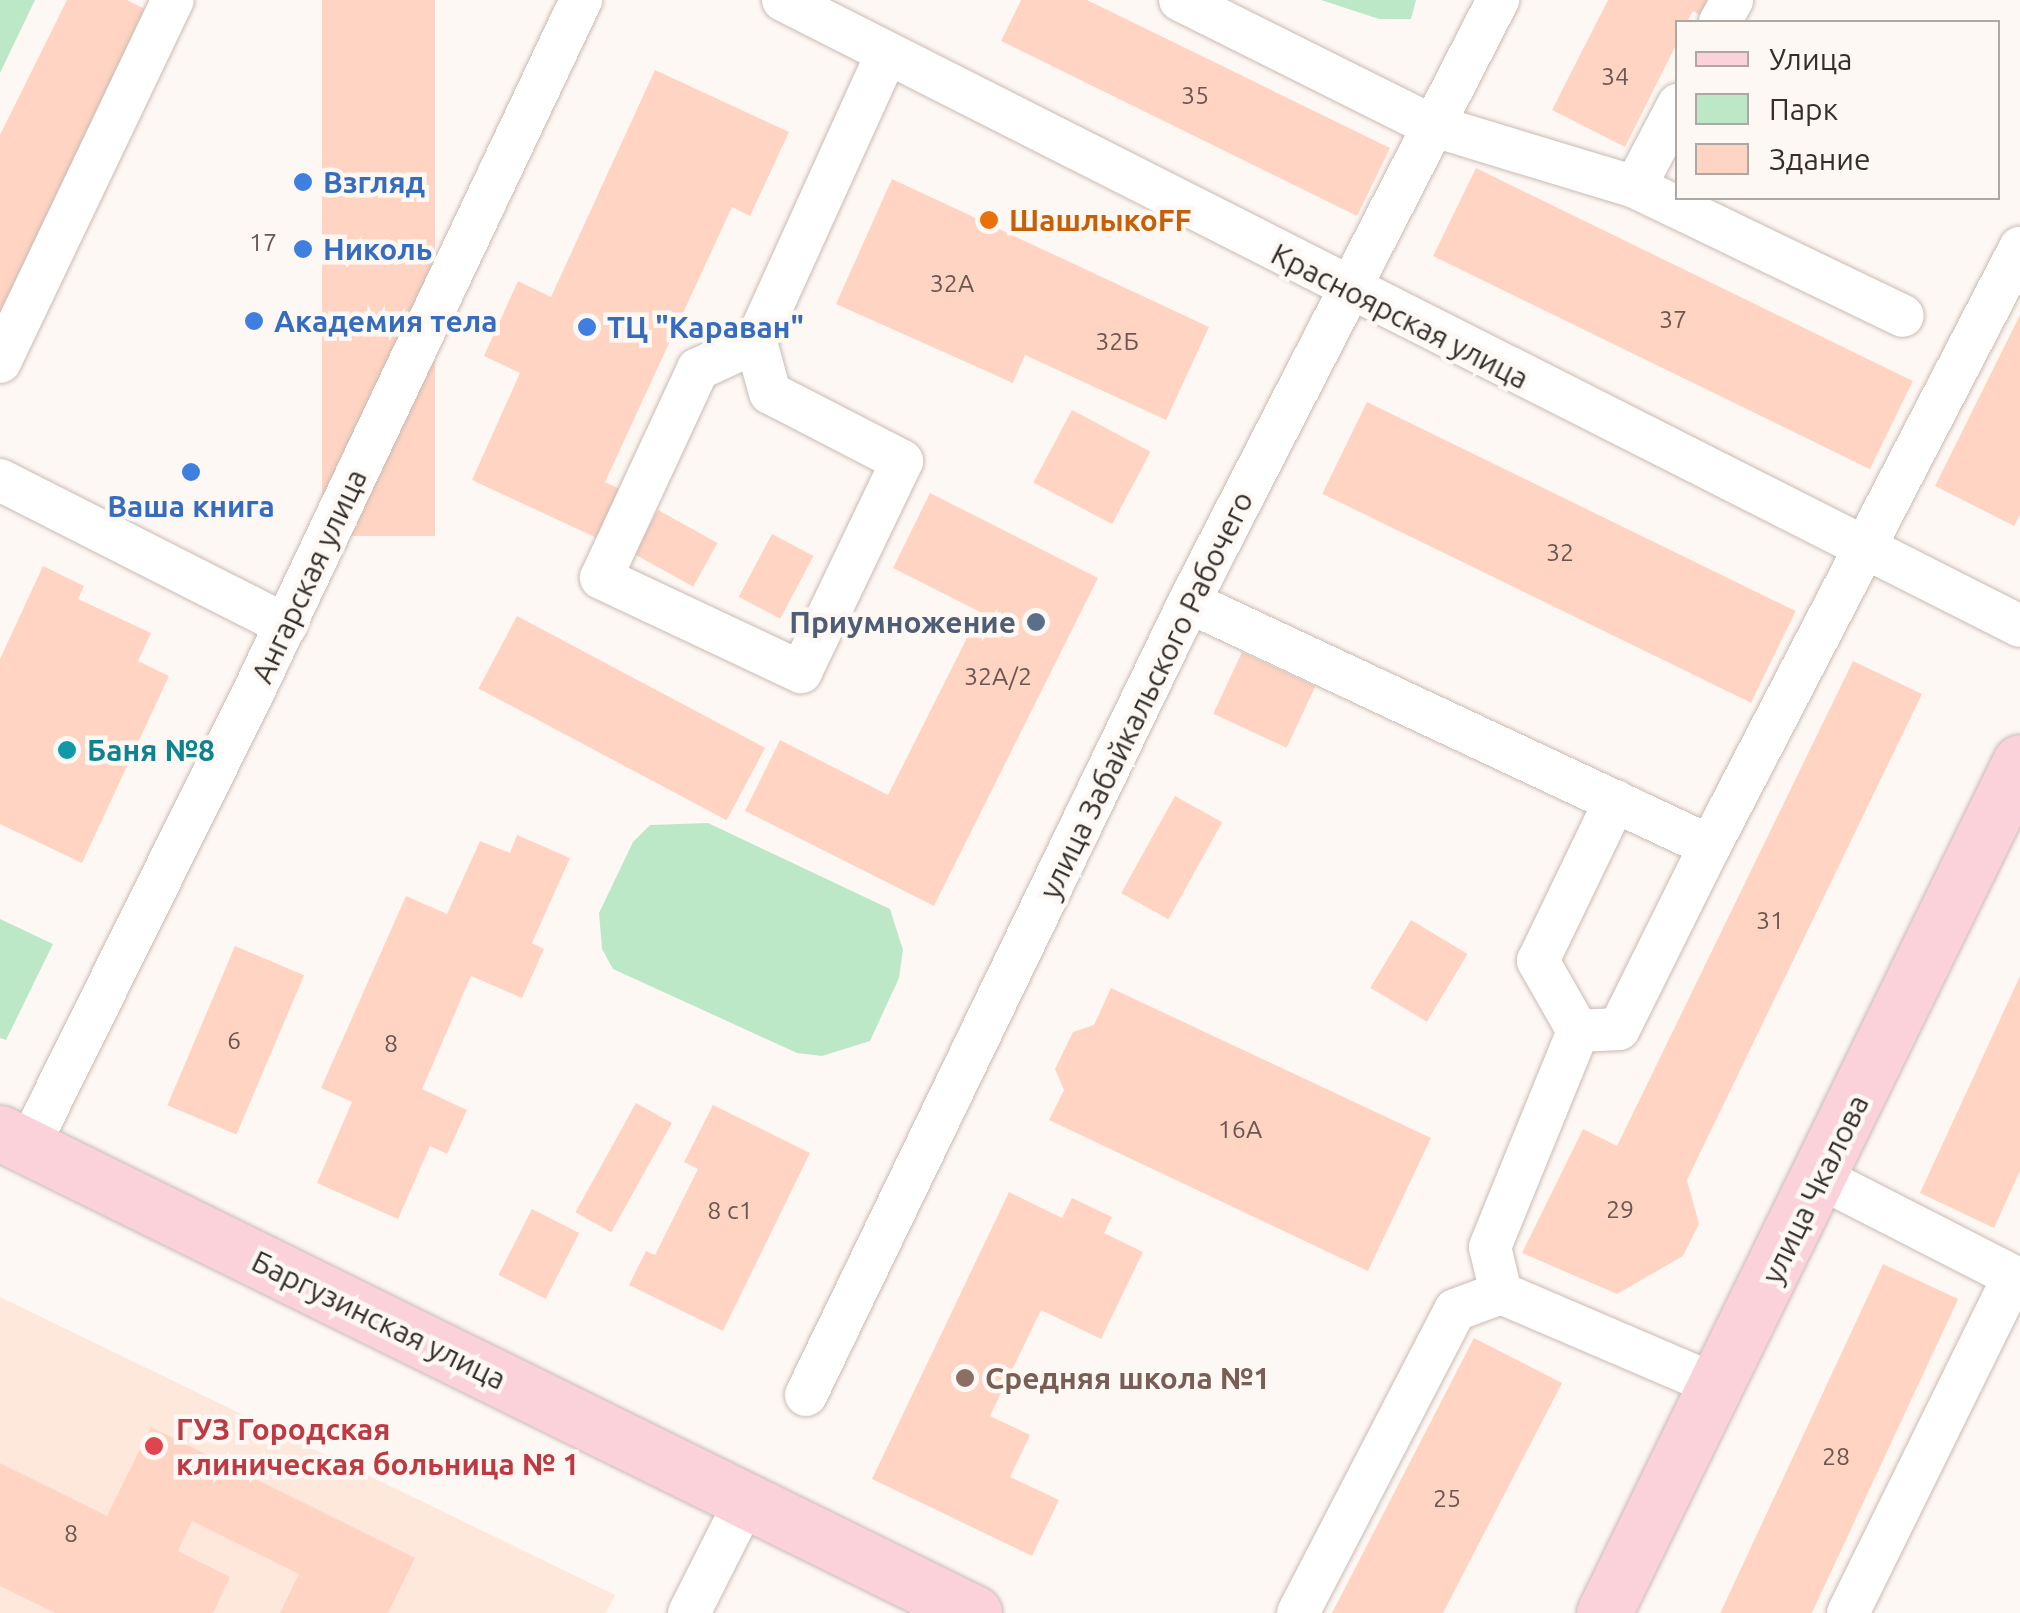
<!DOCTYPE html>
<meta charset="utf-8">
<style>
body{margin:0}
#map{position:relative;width:2020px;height:1613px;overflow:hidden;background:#fef8f5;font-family:Ubuntu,sans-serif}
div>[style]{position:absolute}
.built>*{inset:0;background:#fee8db}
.green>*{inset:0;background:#bce8c8}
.building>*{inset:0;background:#ffd4c3;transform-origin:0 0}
.roads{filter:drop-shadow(0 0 2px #c9bbb3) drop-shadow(0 0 2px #c9bbb3)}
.minor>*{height:42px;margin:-21px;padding:0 21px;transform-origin:21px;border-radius:21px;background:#fff}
.major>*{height:55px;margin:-27.5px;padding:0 27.5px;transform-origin:27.5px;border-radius:27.5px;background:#fbd1da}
.dots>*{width:28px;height:28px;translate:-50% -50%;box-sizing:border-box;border:5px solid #fef8f5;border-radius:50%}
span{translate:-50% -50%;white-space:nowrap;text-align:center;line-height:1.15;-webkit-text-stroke:9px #fef8f5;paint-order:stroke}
.number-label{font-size:25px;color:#685852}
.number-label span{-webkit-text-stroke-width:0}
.shop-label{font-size:30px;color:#366cbe;font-weight:700}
.left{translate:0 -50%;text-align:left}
.food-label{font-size:30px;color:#c56008;font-weight:700}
.street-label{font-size:30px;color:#352f2c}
.service-label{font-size:30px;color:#4e5e75;font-weight:700}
.right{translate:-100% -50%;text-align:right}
.culture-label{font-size:30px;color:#0d838f;font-weight:700}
.education-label{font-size:30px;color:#785e54;font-weight:700}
.health-label{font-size:30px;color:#be3a42;font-weight:700}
.legend{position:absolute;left:1675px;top:20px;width:325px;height:180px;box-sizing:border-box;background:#fef8f5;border:2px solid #aea8a5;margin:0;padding:12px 18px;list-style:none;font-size:30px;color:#352f2c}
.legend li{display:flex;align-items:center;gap:20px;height:50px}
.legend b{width:50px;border:2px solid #aea8a5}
</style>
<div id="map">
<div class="built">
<div style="clip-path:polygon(0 1297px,615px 1595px,606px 1613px,0 1613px)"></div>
</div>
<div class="green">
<div style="clip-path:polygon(0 0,35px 0,0 73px)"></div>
<div style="clip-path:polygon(1321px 0,1416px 0,1411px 19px,1379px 19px)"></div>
<div style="clip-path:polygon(708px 823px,890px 909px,903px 950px,899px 978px,870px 1041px,822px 1056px,797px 1053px,613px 969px,602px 949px,599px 913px,633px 842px,650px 825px)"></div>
<div style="clip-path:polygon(0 919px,53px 944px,6px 1040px,0 1038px)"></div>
</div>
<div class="building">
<div style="clip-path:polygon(67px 0,127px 0,151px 12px,0 316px,0 135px)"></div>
<div style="left:322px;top:0;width:113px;height:536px"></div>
<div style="clip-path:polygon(1021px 0,1087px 0,1390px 148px,1357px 216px,1001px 41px)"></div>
<div style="clip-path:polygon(1608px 0,1712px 0,1703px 17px,1693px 11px,1687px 22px,1678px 22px,1678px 41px,1625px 147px,1552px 110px)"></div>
<div style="clip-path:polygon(655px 70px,789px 132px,750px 216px,732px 207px,605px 482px,622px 490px,599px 539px,472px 480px,520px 373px,484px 356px,518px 281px,551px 297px)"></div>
<div style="left:1476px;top:168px;width:486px;height:98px;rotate:26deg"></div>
<div style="clip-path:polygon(892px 179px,1209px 327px,1166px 420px,1025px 355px,1013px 383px,836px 304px)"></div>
<div style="clip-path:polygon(2020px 315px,2020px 515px,2014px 526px,1935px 486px)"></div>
<div style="left:1367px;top:402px;width:477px;height:102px;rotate:26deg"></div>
<div style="left:1072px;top:410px;width:89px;height:82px;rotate:28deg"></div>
<div style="clip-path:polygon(930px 493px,1098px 578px,934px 906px,745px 811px,780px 740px,888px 795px,980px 612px,893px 568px)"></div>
<div style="left:658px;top:510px;width:68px;height:50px;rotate:29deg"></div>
<div style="left:772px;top:534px;width:47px;height:71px;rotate:28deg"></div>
<div style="clip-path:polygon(43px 566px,84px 586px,78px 599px,151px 633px,138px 661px,169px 676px,82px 863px,0 824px,0 659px)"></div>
<div style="left:517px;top:616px;width:281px;height:82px;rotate:28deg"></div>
<div style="left:1242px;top:652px;width:81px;height:68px;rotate:25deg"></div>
<div style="clip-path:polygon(1853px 661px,1922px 694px,1687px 1180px,1699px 1224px,1683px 1256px,1617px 1294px,1522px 1253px,1583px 1129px,1617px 1146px)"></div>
<div style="left:1175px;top:796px;width:54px;height:111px;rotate:29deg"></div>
<div style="clip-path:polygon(517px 835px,570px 858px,532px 943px,544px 949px,522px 998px,471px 976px,422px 1089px,467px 1110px,447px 1154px,430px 1146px,398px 1219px,317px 1183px,352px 1102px,321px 1088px,406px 896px,447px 914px,480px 841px,510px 853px)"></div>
<div style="left:1411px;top:920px;width:66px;height:79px;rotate:31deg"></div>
<div style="left:235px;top:946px;width:75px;height:173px;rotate:23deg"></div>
<div style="clip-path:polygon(2020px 976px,2020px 1171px,1994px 1228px,1920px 1193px)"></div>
<div style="clip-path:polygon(1111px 988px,1431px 1138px,1368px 1271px,1049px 1120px,1064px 1090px,1055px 1069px,1073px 1032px,1094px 1025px)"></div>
<div style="left:636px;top:1103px;width:41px;height:125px;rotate:29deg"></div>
<div style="clip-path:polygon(713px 1105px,810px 1153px,723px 1331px,629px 1285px,646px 1251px,655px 1255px,698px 1169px,684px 1162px)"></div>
<div style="clip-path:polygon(1009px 1192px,1062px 1218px,1072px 1198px,1112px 1217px,1104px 1233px,1143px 1252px,1101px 1339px,1041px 1310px,990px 1416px,1030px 1435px,1010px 1477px,1059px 1500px,1032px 1556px,872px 1479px)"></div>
<div style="left:532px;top:1209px;width:53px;height:74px;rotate:27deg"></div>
<div style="left:1883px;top:1264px;width:83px;height:387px;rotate:25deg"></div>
<div style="clip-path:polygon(1474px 1338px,1562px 1383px,1443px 1613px,1332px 1613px)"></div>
<div style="clip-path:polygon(151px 1427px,415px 1558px,388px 1613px,280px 1613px,299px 1574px,192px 1521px,178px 1551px,230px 1577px,213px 1613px,55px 1613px,0 1586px,0 1463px,107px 1516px)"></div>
</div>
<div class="roads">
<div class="minor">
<div style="left:783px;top:0;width:1386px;rotate:26.84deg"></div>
<div style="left:1180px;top:0;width:280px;rotate:26.5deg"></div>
<div style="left:1431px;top:125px;width:213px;rotate:16.9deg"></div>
<div style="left:1635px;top:187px;width:297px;rotate:25.7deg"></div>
<div style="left:1720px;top:22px;width:25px;rotate:-61deg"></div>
<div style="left:1635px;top:187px;width:93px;rotate:-62.3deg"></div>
<div style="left:756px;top:342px;width:64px;rotate:155deg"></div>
<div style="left:698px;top:369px;width:230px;rotate:114.9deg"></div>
<div style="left:601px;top:578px;width:221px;rotate:25.2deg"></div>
<div style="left:801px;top:672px;width:234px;rotate:-64.4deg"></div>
<div style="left:902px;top:461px;width:148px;rotate:-152.7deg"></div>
<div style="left:770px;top:393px;width:53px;rotate:-105.4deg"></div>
<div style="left:756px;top:342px;width:313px;rotate:-65.6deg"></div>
<div style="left:0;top:362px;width:401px;rotate:-64.5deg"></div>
<div style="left:0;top:480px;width:321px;rotate:26.9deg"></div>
<div style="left:1189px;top:602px;width:575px;rotate:25.1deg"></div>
<div style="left:1710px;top:846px;width:674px;rotate:-62.6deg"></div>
<div style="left:1578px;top:1031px;width:81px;rotate:-119.7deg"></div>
<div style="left:1538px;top:961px;width:178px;rotate:-64.3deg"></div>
<div style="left:28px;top:1147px;width:507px;rotate:-63.64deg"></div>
<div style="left:253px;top:693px;width:767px;rotate:-64.67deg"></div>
<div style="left:1821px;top:1178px;width:224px;rotate:27.1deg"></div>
<div style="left:1501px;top:1293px;width:238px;rotate:23.2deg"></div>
<div style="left:806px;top:1395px;width:881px;rotate:-64.22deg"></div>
<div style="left:1189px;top:602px;width:677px;rotate:-62.83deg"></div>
<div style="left:689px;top:1613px;width:127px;rotate:-63.2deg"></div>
<div style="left:1298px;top:1613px;width:341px;rotate:-62.6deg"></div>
<div style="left:1455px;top:1310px;width:49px;rotate:-20.3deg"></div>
<div style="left:1501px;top:1293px;width:47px;rotate:-103.4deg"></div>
<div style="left:1490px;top:1247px;width:233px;rotate:-67.8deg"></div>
<div style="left:1578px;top:1031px;width:41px;rotate:-2.8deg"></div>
<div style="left:1619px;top:1029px;width:204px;rotate:-63.6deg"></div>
<div style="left:1848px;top:1613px;width:374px;rotate:-63.8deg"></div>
</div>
<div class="major">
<div style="left:0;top:1133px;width:1086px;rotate:26.23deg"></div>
<div style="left:1604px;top:1613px;width:947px;rotate:-63.95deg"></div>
</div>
</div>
<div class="dots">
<div style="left:303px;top:182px;background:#3f7fe0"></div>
<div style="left:989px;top:220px;background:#e8710a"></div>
<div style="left:303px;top:249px;background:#3f7fe0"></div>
<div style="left:254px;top:321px;background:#3f7fe0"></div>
<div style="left:587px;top:327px;background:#3f7fe0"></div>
<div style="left:191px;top:472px;background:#3f7fe0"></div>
<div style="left:1036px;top:622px;background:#5c6f8a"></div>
<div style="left:67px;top:750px;background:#0f9aa8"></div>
<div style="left:965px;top:1378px;background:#8d6e63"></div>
<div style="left:154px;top:1446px;background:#e0444e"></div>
</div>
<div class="number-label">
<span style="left:1615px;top:76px">34</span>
<span style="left:1195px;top:95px">35</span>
<span style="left:263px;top:242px">17</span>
<span style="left:952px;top:283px">32А</span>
<span style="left:1673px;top:319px">37</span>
<span style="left:1117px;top:341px">32Б</span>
<span style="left:1560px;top:552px">32</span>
<span style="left:998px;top:676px">32А/2</span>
<span style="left:1770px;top:920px">31</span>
<span style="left:234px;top:1040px">6</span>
<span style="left:391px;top:1043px">8</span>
<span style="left:1240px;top:1129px">16А</span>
<span style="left:1620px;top:1209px">29</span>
<span style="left:730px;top:1210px">8 с1</span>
<span style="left:1836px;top:1456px">28</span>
<span style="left:1447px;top:1498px">25</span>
<span style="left:71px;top:1533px">8</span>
</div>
<div class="shop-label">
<span class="left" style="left:323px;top:182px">Взгляд</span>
<span class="left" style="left:323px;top:249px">Николь</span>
<span class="left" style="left:274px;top:321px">Академия тела</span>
<span class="left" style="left:607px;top:327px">ТЦ "Караван"</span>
<span style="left:191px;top:506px">Ваша книга</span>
</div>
<div class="food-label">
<span class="left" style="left:1009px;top:220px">ШашлыкоFF</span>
</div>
<div class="street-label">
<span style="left:1400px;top:316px;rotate:27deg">Красноярская улица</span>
<span style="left:309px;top:576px;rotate:-65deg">Ангарская улица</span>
<span style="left:1146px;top:695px;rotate:-64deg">улица Забайкальского Рабочего</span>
<span style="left:1815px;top:1189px;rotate:-64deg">улица Чкалова</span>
<span style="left:379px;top:1320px;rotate:26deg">Баргузинская улица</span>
</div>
<div class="service-label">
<span class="right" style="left:1016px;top:622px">Приумножение</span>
</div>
<div class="culture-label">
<span class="left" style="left:87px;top:750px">Баня №8</span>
</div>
<div class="education-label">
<span class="left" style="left:985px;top:1378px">Средняя школа №1</span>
</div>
<div class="health-label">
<span class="left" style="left:176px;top:1446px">ГУЗ Городская<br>клиническая больница № 1</span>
</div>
<ul class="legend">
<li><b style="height:12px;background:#fbd1da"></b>Улица</li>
<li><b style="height:28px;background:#bce8c8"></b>Парк</li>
<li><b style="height:28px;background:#ffd4c3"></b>Здание</li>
</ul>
</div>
